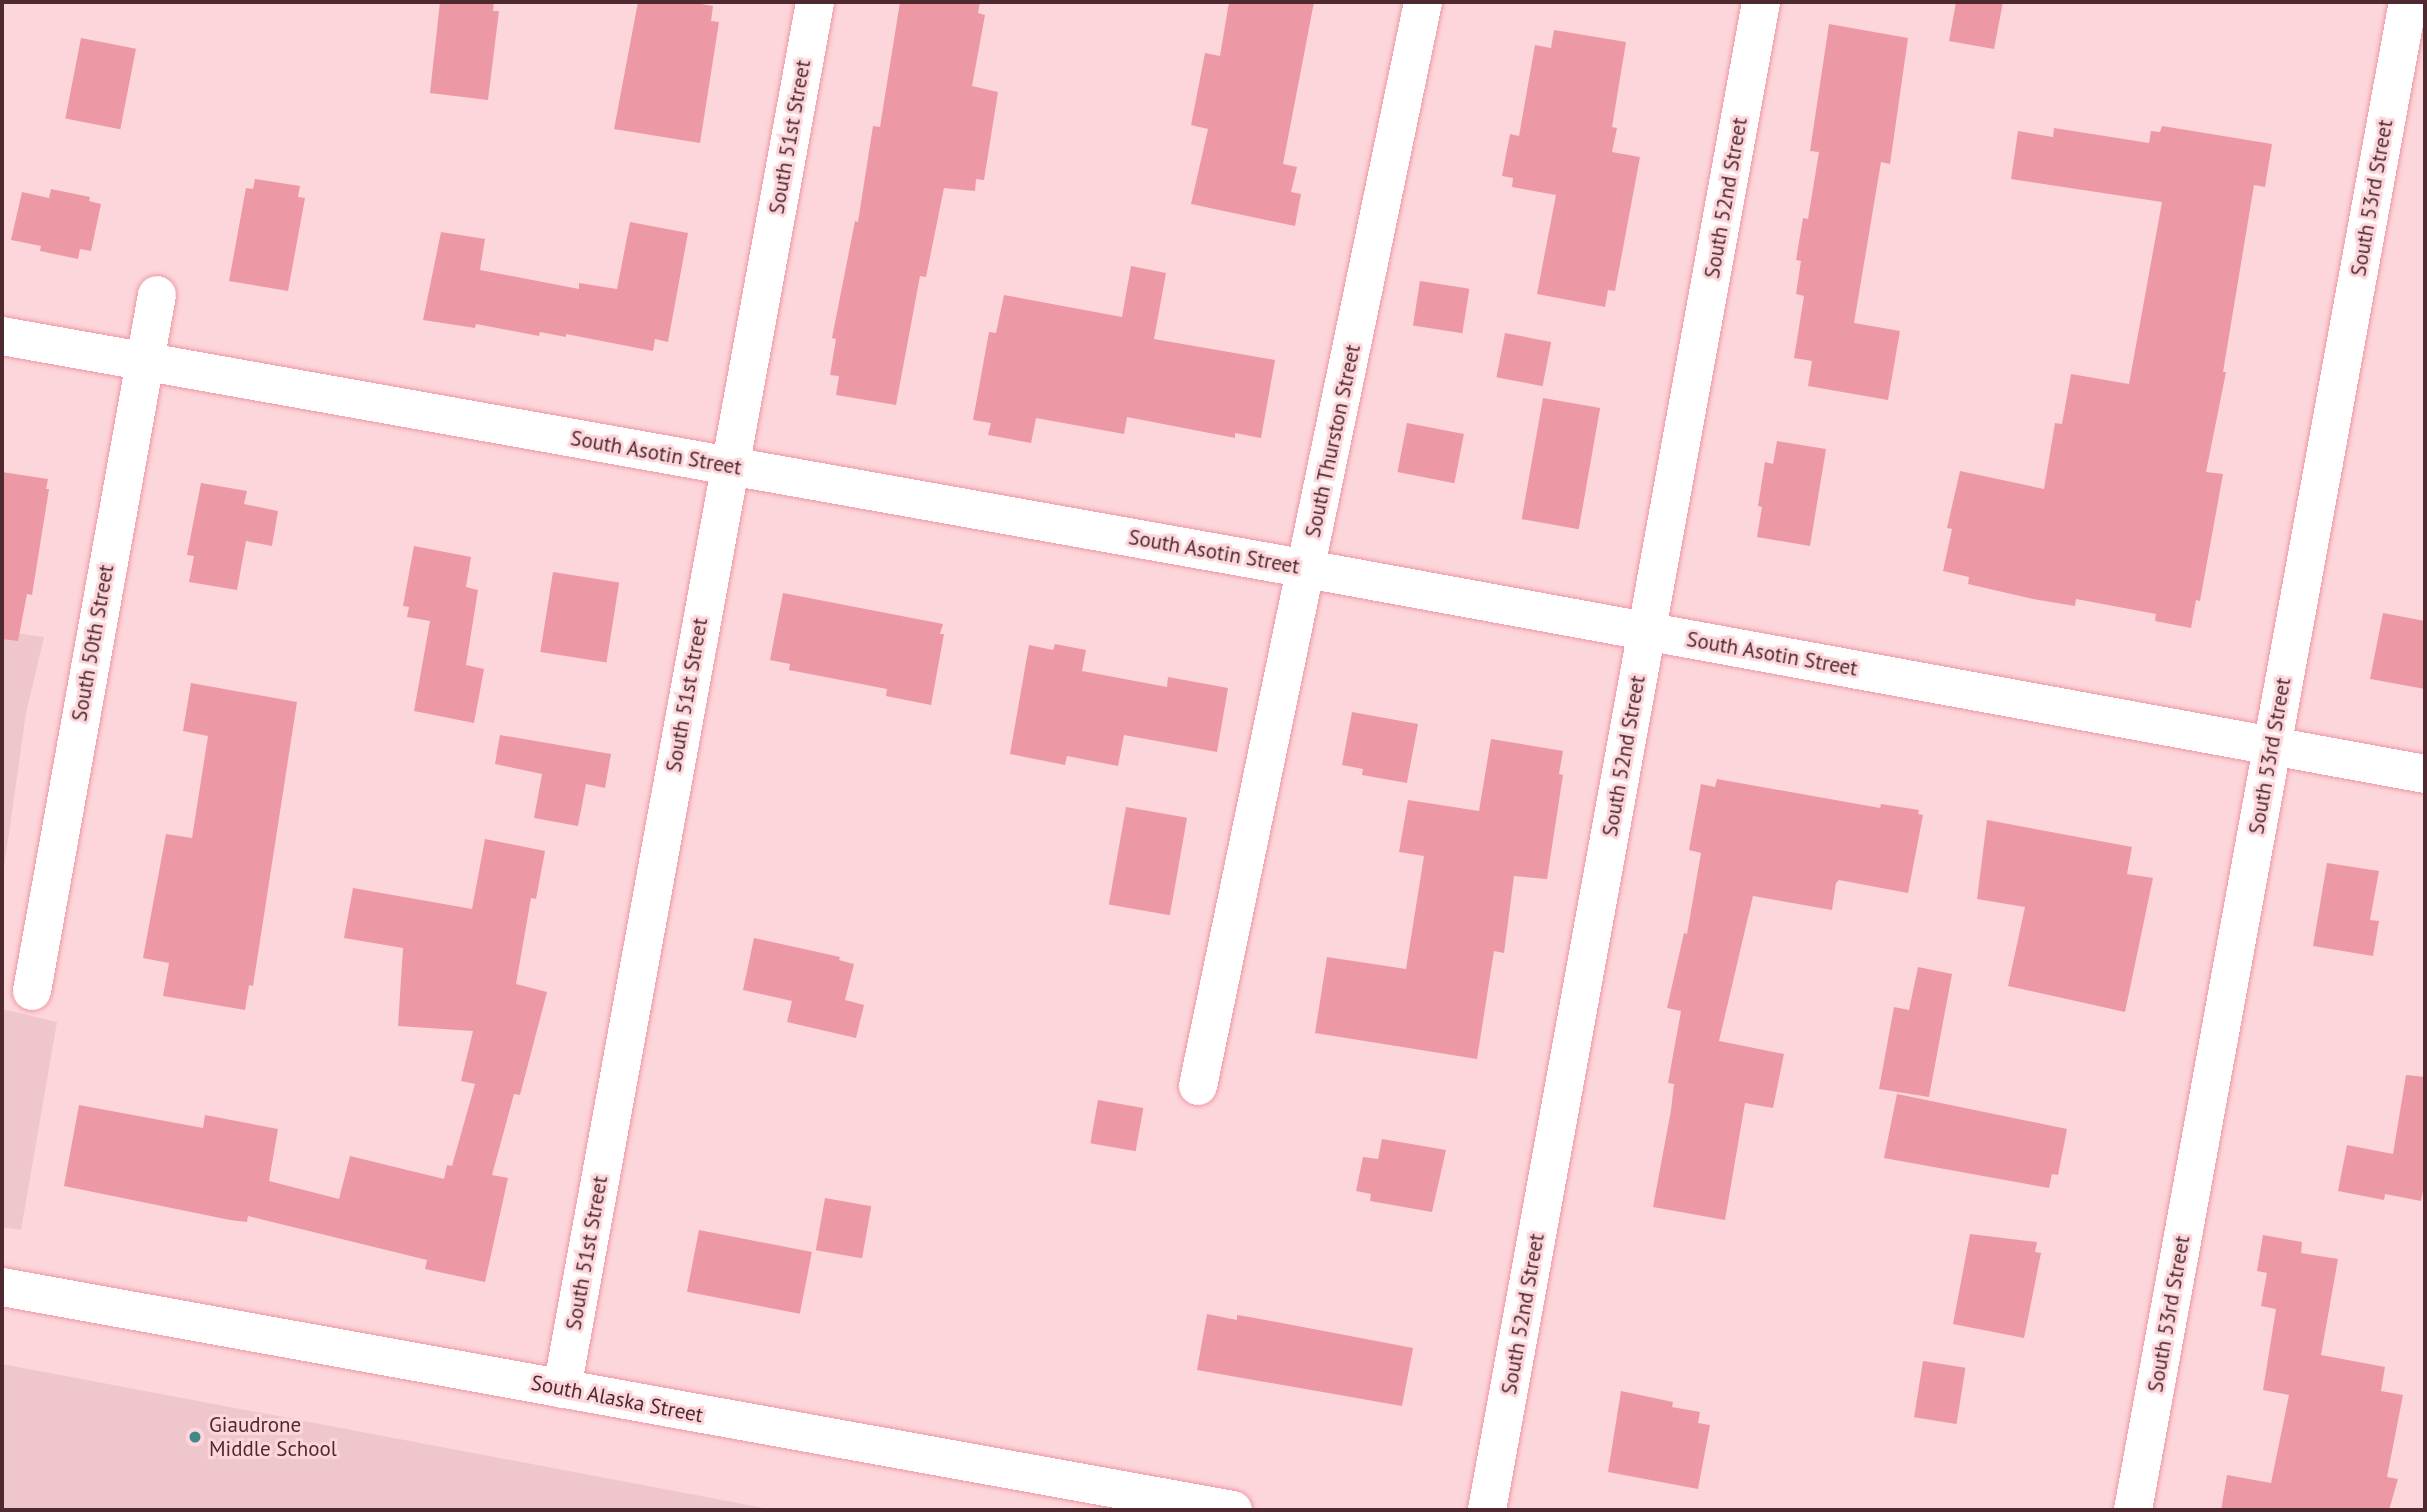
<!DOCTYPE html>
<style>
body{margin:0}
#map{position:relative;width:2427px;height:1512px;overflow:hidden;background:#fcd6da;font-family:"PT Sans",sans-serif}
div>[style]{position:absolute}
.built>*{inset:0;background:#efc6cb}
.building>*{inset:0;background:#ed99a5;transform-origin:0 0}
.roads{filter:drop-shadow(0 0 2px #ef96a3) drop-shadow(0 0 2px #ef96a3)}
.minor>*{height:38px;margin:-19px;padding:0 19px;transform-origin:19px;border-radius:19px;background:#fff}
.dots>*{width:19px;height:19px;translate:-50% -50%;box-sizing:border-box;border:4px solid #fcd6da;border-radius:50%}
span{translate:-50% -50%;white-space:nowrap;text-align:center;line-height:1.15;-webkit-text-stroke:6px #fcd6da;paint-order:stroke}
.street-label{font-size:21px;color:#4e2a30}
.poi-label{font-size:21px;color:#4e2a30}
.left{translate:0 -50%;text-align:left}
.frame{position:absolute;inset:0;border:4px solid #4e2a30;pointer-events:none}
</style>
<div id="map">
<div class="built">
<div style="clip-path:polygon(2px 631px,44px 637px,26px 713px,2px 882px)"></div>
<div style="clip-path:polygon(2px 1009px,57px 1022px,21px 1230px,2px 1227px)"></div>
<div style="clip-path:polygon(2px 1364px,775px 1510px,2px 1510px)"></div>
</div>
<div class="building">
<div style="clip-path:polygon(440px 2px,494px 2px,493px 11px,499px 11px,488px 100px,430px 93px)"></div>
<div style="clip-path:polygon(638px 2px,690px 2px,713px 6px,711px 21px,719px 22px,700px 143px,614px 129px)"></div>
<div style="clip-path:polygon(900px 2px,980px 2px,978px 13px,985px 15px,972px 86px,998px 92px,984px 180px,976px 179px,975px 191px,944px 188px,926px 277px,920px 276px,896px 405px,836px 395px,839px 376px,830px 375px,836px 339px,832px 338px,855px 221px,858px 222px,873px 126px,880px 127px)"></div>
<div style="clip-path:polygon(1229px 2px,1314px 2px,1283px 164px,1297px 167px,1291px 192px,1301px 194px,1295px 226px,1191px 204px,1208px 129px,1191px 125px,1205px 53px,1220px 56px)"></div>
<div style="clip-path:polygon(1956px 2px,2003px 2px,1994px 49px,1949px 41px)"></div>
<div style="clip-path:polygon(1829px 24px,1908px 38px,1890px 164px,1881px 162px,1854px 323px,1900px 331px,1888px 400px,1808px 386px,1812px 361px,1794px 358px,1804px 296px,1796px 294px,1801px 261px,1796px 260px,1803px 218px,1808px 219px,1819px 152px,1810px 151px)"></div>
<div style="clip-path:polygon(1554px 30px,1626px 42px,1612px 127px,1617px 128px,1612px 152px,1640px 157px,1615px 291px,1608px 290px,1605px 307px,1537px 294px,1556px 195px,1512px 187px,1513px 178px,1502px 176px,1510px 134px,1519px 136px,1535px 45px,1551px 48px)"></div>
<div style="left:81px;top:38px;width:56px;height:82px;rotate:11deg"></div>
<div style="clip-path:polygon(2162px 126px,2272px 144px,2265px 187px,2254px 185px,2223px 372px,2226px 372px,2206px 472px,2223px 474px,2200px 601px,2196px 600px,2191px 628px,2155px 621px,2156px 614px,2076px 599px,2075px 606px,2033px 599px,1968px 584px,1969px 577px,1943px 571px,1952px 529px,1947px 528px,1960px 471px,2044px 489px,2055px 423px,2062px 424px,2071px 374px,2129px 384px,2162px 202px,2011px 179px,2018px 131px,2053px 137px,2054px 128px,2149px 143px,2151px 131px,2160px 132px)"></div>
<div style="clip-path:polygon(255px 179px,300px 186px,298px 197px,305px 198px,288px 291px,229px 281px,246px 188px,253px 189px)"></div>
<div style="clip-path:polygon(51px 189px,90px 197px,89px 201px,101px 204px,91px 251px,80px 249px,78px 259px,40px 251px,41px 246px,11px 240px,22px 192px,49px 198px)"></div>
<div style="clip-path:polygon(630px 222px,688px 233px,668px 342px,655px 339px,653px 351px,566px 334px,566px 337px,540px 332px,539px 336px,476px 324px,475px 328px,423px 320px,441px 232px,485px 239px,480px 270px,579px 289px,579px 283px,617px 289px)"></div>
<div style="clip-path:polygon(1131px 266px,1166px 273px,1154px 339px,1275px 360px,1261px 438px,1235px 433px,1235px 438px,1127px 417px,1124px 434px,1036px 418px,1031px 443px,988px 435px,991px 423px,973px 420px,989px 332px,996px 333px,1004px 295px,1122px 317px)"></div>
<div style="left:1420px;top:281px;width:50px;height:45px;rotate:9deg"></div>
<div style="left:1505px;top:333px;width:47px;height:45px;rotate:11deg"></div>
<div style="left:1543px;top:398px;width:58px;height:123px;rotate:10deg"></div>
<div style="left:1407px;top:423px;width:58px;height:50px;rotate:11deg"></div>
<div style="clip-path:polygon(1777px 441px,1826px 449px,1810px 546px,1757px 537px,1762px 507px,1758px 506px,1765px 462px,1773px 464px)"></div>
<div style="clip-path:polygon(2px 472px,48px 479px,46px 489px,49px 489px,32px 595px,27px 594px,18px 641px,2px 639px)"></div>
<div style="clip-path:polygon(201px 483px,247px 491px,244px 504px,278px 511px,272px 546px,246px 541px,237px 590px,189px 582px,194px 556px,187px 555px)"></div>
<div style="clip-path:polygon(414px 546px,471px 557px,466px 587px,478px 590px,466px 665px,484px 669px,474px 723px,414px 711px,430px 621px,407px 617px,409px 607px,403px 606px)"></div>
<div style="left:553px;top:572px;width:67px;height:81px;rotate:9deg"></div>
<div style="clip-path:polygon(783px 593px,943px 624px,940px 634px,944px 634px,931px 705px,886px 696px,887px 689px,789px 670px,790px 664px,770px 660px)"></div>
<div style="clip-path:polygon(2383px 613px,2425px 621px,2425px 689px,2370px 679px)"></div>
<div style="clip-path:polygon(1055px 644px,1086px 650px,1082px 671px,1167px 687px,1168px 677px,1228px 688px,1217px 752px,1124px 735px,1118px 766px,1067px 756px,1065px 765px,1010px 754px,1029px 645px,1053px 650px)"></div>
<div style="clip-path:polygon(191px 683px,297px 702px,253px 986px,249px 985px,245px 1010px,163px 996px,169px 963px,143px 958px,166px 834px,192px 838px,208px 736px,183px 731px)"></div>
<div style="clip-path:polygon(1352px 712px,1418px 724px,1407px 783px,1362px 775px,1363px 769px,1342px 765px)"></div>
<div style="clip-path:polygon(500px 735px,611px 754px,605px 788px,586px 784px,578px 826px,534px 818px,542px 774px,495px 764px)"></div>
<div style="clip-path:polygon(1491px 739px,1563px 751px,1559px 774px,1563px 775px,1547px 879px,1514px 876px,1504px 953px,1494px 951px,1477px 1059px,1315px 1033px,1327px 957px,1406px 969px,1424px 856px,1399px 852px,1408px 800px,1479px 811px)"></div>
<div style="clip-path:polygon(1717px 779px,1880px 808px,1881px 804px,1919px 810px,1918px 814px,1923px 815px,1908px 893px,1839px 880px,1836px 883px,1832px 910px,1753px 896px,1719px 1041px,1784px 1054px,1773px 1108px,1745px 1103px,1725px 1220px,1653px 1207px,1671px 1110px,1674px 1084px,1668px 1083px,1681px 1011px,1667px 1008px,1684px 933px,1687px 934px,1701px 853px,1689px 850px,1701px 784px,1715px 787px)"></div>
<div style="left:1126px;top:807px;width:62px;height:99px;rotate:10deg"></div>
<div style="clip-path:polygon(1987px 820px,2132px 847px,2127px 874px,2153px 878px,2125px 1012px,2008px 986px,2025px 907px,1977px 899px)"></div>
<div style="clip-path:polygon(485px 839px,545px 851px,536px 899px,531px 898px,516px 984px,547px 992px,520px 1095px,514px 1094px,492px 1175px,508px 1178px,485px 1282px,425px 1269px,427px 1260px,248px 1216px,247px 1222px,230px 1220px,64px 1186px,79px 1105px,203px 1128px,205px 1115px,278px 1129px,269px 1181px,339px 1199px,350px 1156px,444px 1179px,447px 1165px,452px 1166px,475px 1084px,461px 1081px,473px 1031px,398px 1026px,403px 948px,344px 938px,353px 888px,472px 909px)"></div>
<div style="clip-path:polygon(2327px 863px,2379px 871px,2370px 920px,2379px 921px,2373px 956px,2313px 946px)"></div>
<div style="clip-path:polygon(754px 938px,840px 957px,839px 960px,854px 964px,845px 1000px,864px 1005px,856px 1038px,787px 1022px,792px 1001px,743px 990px)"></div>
<div style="clip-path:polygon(1918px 967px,1952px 974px,1929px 1097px,1879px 1089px,1894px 1007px,1909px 1010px)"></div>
<div style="clip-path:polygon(2406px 1075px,2425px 1077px,2425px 1179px,2421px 1201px,2385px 1194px,2384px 1200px,2338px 1191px,2347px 1145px,2393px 1154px)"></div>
<div style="clip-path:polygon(1897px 1094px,2067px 1129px,2058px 1175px,2052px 1174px,2049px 1188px,1884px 1158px)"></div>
<div style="left:1098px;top:1100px;width:46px;height:44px;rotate:10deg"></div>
<div style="clip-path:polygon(1382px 1139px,1446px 1150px,1432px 1212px,1370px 1201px,1371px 1194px,1356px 1191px,1363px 1157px,1378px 1159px)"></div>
<div style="left:825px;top:1198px;width:47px;height:53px;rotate:10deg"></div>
<div style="left:699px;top:1230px;width:115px;height:63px;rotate:11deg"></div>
<div style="clip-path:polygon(1970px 1234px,2037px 1242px,2035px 1252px,2041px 1253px,2024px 1338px,1953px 1324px)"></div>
<div style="clip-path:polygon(2263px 1235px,2302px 1242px,2301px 1253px,2338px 1259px,2321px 1355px,2385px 1367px,2381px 1391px,2403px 1395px,2387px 1477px,2398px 1479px,2389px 1510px,2221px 1510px,2227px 1475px,2271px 1483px,2289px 1395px,2263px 1390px,2276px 1309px,2261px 1306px,2267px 1273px,2257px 1271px)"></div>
<div style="clip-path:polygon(1207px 1314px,1237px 1320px,1237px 1315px,1255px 1318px,1413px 1348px,1402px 1406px,1197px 1370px)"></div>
<div style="left:1923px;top:1361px;width:43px;height:57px;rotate:9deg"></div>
<div style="clip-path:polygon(1621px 1391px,1673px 1402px,1672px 1407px,1700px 1412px,1698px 1423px,1710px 1425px,1698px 1489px,1608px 1472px)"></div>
</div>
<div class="roads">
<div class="minor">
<div style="left:2px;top:336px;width:1326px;rotate:10.12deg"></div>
<div style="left:1307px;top:569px;width:1137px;rotate:10.39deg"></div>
<div style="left:32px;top:991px;width:707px;rotate:-79.82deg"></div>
<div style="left:1198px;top:1086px;width:1107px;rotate:-78.27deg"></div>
<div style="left:2px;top:1287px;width:1251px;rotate:10.27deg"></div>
<div style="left:562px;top:1389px;width:1410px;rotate:-79.66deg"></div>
<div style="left:1487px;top:1510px;width:1533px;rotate:-79.7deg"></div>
<div style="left:2133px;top:1510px;width:1533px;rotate:-79.67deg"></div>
</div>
</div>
<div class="dots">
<div style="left:195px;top:1437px;background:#418985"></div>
</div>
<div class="street-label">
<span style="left:790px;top:137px;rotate:-80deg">South 51st Street</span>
<span style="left:1726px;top:198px;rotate:-80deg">South 52nd Street</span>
<span style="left:2372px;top:198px;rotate:-80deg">South 53rd Street</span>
<span style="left:1333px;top:441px;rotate:-78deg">South Thurston Street</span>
<span style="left:656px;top:453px;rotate:10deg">South Asotin Street</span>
<span style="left:1214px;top:552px;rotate:10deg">South Asotin Street</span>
<span style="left:93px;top:643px;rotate:-80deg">South 50th Street</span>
<span style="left:1772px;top:654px;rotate:10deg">South Asotin Street</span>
<span style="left:687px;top:695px;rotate:-80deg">South 51st Street</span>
<span style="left:1624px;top:756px;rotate:-80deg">South 52nd Street</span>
<span style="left:2270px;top:756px;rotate:-80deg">South 53rd Street</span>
<span style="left:587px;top:1253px;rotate:-80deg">South 51st Street</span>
<span style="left:1523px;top:1314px;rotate:-80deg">South 52nd Street</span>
<span style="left:2169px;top:1314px;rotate:-80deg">South 53rd Street</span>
<span style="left:617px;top:1399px;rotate:11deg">South Alaska Street</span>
</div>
<div class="poi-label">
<span class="left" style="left:209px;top:1437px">Giaudrone<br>Middle School</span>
</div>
<div class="frame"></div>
</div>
